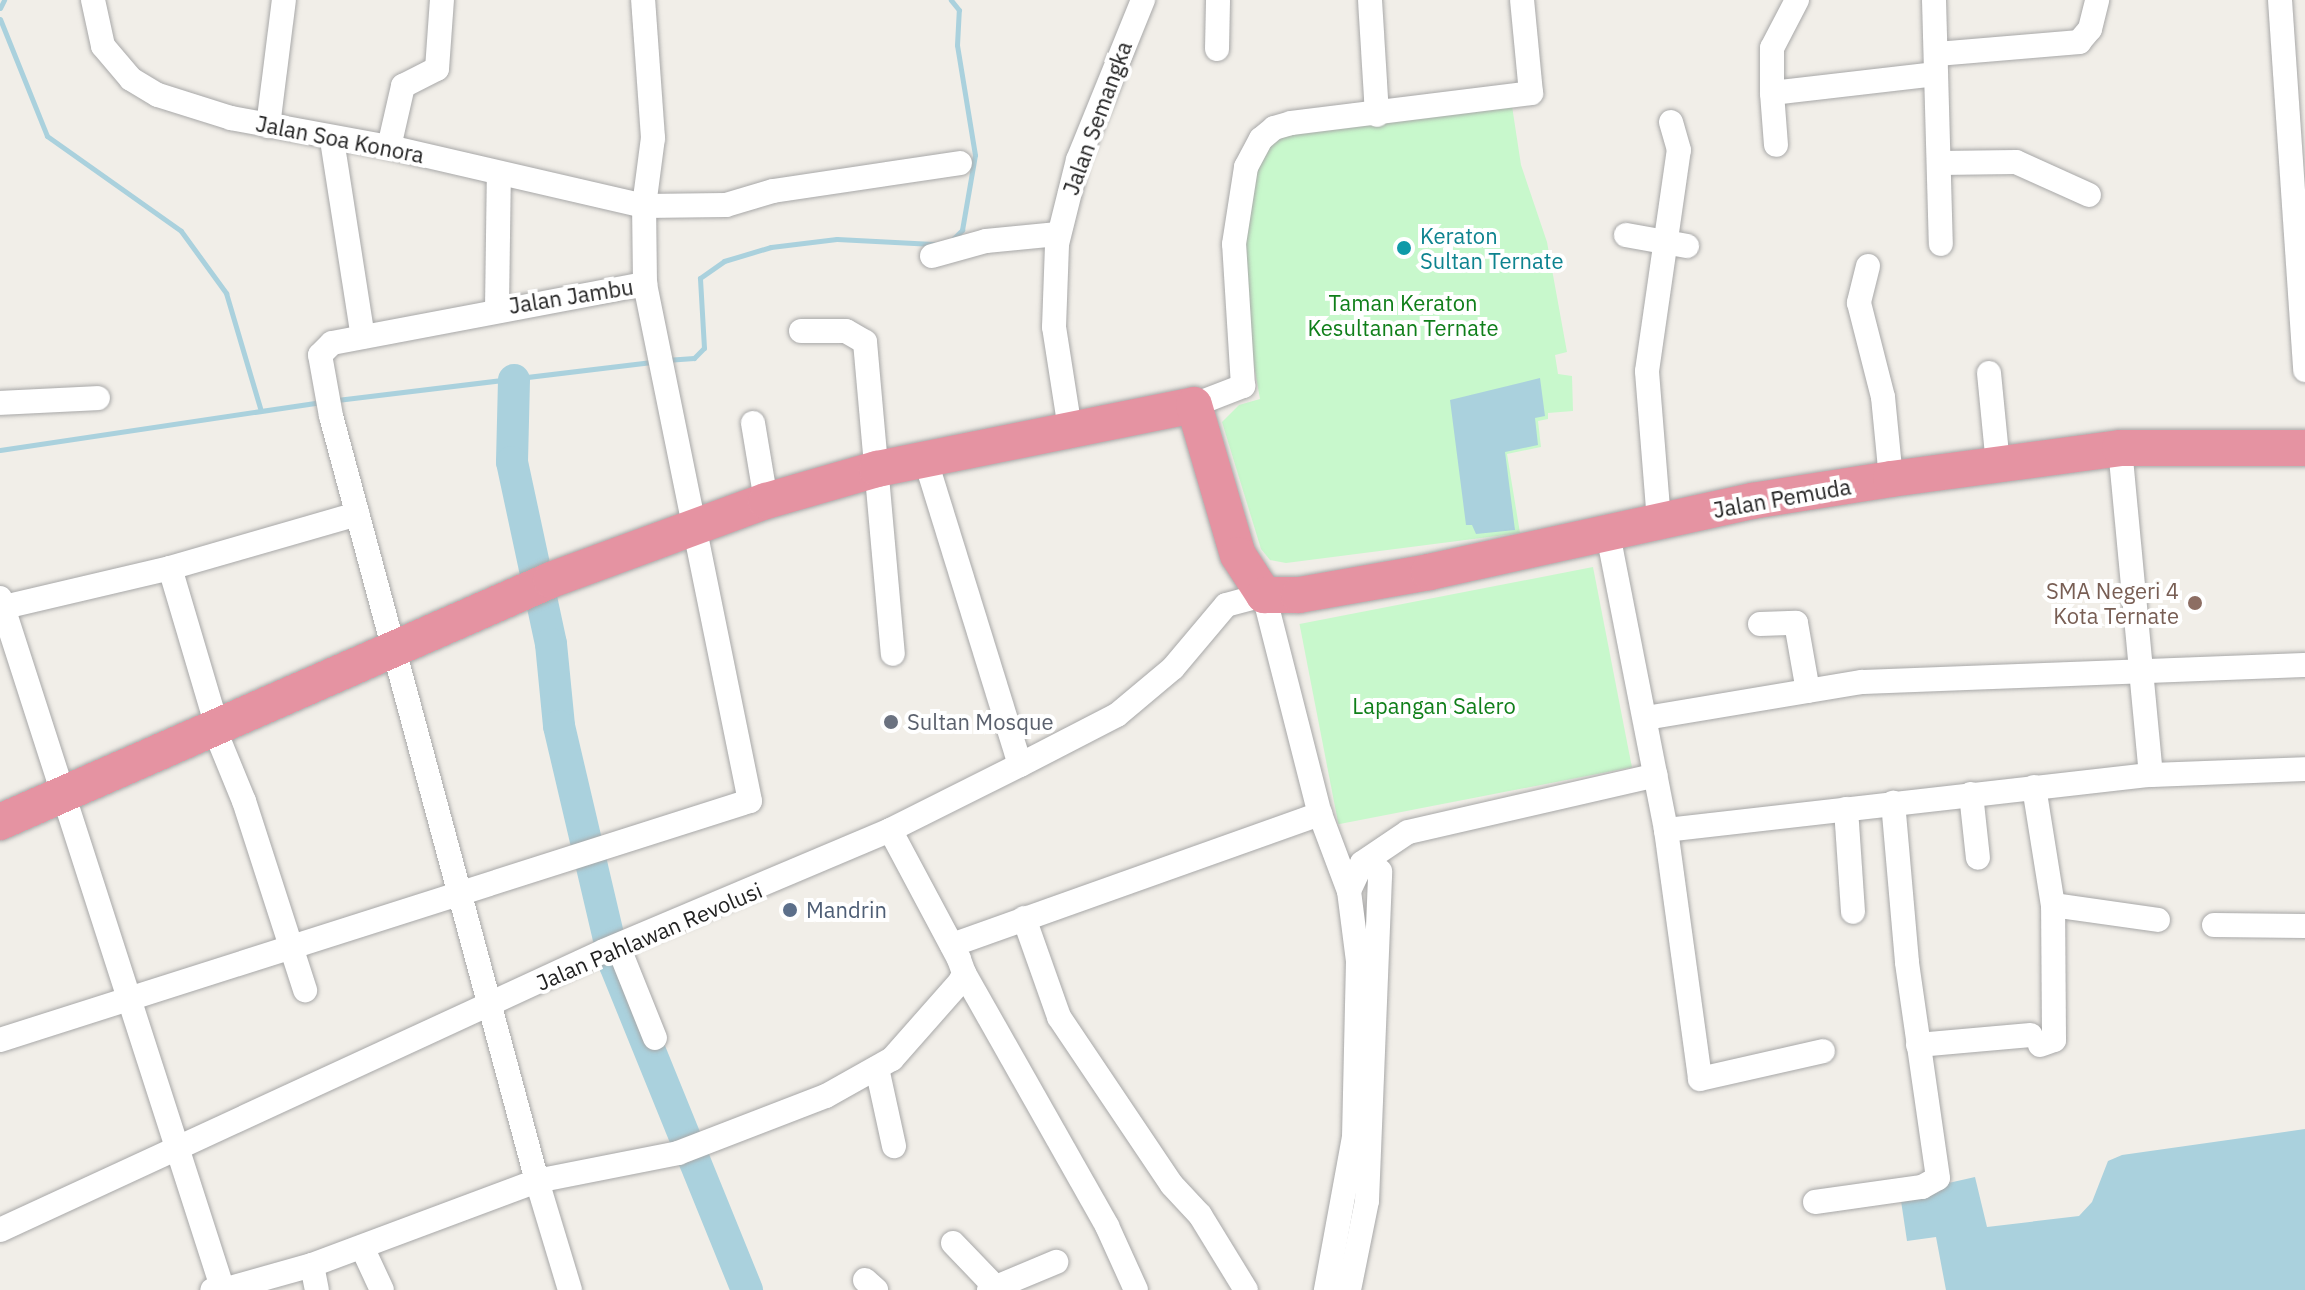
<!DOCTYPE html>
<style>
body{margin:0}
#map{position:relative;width:2305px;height:1290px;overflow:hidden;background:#f1eee8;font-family:"IBM Plex Sans",sans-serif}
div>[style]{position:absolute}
.park>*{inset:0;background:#c8f8cc;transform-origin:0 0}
.water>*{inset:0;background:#aad1dd}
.stream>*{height:5px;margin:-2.5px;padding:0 2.5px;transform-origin:2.5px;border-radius:2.5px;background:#aad1dd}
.river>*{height:32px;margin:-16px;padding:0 16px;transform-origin:16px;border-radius:16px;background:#aad1dd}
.roads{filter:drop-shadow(0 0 2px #a8a8a8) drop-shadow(0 0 2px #a8a8a8)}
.minor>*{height:24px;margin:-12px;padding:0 12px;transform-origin:12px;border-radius:12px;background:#fff}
.highway>*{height:36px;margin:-18px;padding:0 18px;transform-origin:18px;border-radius:18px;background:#e593a2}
.dots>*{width:22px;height:22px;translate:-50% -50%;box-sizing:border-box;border:4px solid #fff;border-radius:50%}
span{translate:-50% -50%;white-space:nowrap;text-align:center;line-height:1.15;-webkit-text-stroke:8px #fff;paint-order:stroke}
.street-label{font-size:22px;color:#212121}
.culture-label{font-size:22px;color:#0d838f}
.left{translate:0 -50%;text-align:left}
.park-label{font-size:22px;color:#107f1a}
.education-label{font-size:22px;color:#785e54}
.right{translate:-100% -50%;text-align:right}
.worship-label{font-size:22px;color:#5b616d}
.service-label{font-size:22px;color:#4e5e75}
</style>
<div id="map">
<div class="park">
<div style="clip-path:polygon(1512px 106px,1521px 165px,1547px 242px,1567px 352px,1555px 355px,1558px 374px,1572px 376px,1573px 411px,1548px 413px,1548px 419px,1538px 421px,1541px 447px,1507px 454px,1520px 533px,1286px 563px,1270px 560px,1261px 549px,1222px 422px,1239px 405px,1260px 399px,1249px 337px,1245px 221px,1257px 164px,1279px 133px)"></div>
<div style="left:1593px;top:567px;width:204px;height:299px;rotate:79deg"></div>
</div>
<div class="water">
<div style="clip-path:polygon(1540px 378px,1545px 416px,1535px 418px,1538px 445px,1505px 452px,1515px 530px,1476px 534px,1472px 525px,1466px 525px,1450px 400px)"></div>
<div style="clip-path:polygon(2305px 1129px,2305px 1290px,1946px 1290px,1936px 1237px,1907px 1241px,1900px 1194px,1975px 1177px,1987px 1227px,2079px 1216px,2092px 1202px,2108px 1161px,2122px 1155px)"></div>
</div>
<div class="stream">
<div style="left:0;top:8px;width:9px;rotate:-63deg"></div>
<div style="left:0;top:19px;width:126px;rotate:68.1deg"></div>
<div style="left:47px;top:136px;width:164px;rotate:35.3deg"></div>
<div style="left:181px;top:231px;width:77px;rotate:54deg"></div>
<div style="left:226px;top:293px;width:120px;rotate:73.5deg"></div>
<div style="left:951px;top:241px;width:16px;rotate:-45deg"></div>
<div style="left:962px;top:230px;width:76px;rotate:-80.2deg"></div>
<div style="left:975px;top:155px;width:111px;rotate:-99.3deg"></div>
<div style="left:957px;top:45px;width:35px;rotate:-87deg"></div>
<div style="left:959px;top:10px;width:13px;rotate:-129deg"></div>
<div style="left:666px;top:360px;width:28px;rotate:-4deg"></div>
<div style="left:694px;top:358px;width:14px;rotate:-45deg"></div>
<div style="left:704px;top:348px;width:70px;rotate:-93.3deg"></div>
<div style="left:700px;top:278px;width:29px;rotate:-35deg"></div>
<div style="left:724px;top:261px;width:49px;rotate:-16.6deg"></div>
<div style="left:771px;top:247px;width:66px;rotate:-6.9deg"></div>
<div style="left:837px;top:239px;width:96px;rotate:3deg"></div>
<div style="left:337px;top:400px;width:317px;rotate:-6.9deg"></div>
<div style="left:0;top:450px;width:327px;rotate:-8.5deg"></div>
</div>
<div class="river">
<div style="left:514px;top:380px;width:82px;rotate:91.4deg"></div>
<div style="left:512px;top:462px;width:186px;rotate:77.9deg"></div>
<div style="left:551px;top:644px;width:82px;rotate:84.4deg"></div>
<div style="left:559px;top:726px;width:245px;rotate:76.8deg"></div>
<div style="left:615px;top:965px;width:351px;rotate:67.9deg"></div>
</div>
<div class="roads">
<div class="minor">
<div style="left:93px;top:0;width:47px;rotate:77.7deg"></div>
<div style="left:103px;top:46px;width:43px;rotate:49.7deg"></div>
<div style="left:131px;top:79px;width:31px;rotate:31deg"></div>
<div style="left:158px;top:95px;width:77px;rotate:17.5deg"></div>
<div style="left:231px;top:118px;width:161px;rotate:10.4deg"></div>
<div style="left:389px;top:147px;width:262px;rotate:13deg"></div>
<div style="left:644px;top:206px;width:82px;rotate:-0.7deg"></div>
<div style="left:726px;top:205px;width:49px;rotate:-16.6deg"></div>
<div style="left:773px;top:191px;width:189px;rotate:-8.5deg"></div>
<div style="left:1370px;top:0;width:115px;rotate:86.5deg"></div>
<div style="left:1797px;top:0;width:54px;rotate:117.5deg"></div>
<div style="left:1772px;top:48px;width:45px;rotate:90deg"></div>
<div style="left:1772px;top:93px;width:165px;rotate:-6.6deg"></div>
<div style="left:1934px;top:0;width:244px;rotate:88.4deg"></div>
<div style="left:2280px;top:0;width:371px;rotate:86.1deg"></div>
<div style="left:1217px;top:49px;width:49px;rotate:-88.8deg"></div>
<div style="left:1937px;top:54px;width:143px;rotate:-4.8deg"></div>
<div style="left:2079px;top:42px;width:17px;rotate:-50deg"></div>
<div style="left:2090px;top:29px;width:30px;rotate:-76deg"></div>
<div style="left:1772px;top:93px;width:52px;rotate:85.6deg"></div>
<div style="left:268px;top:126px;width:127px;rotate:-82.8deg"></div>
<div style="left:332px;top:140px;width:199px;rotate:81.1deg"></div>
<div style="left:389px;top:147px;width:63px;rotate:-77.1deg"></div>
<div style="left:403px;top:86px;width:38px;rotate:-27deg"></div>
<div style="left:437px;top:69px;width:69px;rotate:-85.9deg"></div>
<div style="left:1940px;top:163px;width:76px;rotate:-0.8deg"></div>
<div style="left:2016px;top:162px;width:80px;rotate:24.3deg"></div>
<div style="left:1626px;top:235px;width:62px;rotate:10.2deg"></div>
<div style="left:932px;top:256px;width:56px;rotate:-15.5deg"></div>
<div style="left:986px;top:241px;width:72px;rotate:-5.6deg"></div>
<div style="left:1868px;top:266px;width:38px;rotate:104deg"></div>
<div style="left:1859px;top:303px;width:97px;rotate:75.7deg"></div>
<div style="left:1883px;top:397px;width:82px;rotate:84.4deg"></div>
<div style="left:497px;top:308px;width:135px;rotate:-89.2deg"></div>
<div style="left:801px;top:331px;width:45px"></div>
<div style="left:846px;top:331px;width:22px;rotate:30deg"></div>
<div style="left:865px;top:342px;width:313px;rotate:84.9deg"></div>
<div style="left:1989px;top:373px;width:91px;rotate:84.4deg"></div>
<div style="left:0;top:403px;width:98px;rotate:-2.9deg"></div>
<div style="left:1194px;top:405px;width:53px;rotate:-21.2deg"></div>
<div style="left:1243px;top:386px;width:142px;rotate:-93.6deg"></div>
<div style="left:1234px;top:244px;width:78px;rotate:-81.1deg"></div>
<div style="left:1246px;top:167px;width:32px;rotate:-62deg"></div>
<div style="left:1261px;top:139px;width:17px;rotate:-40deg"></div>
<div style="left:1274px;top:128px;width:18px;rotate:-16deg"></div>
<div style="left:1291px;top:123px;width:242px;rotate:-7.1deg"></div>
<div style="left:1531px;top:93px;width:93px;rotate:-95.5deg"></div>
<div style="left:753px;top:423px;width:79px;rotate:80.5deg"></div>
<div style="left:1070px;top:429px;width:103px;rotate:-98.9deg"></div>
<div style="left:1054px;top:327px;width:83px;rotate:-87.9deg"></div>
<div style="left:1057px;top:244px;width:87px;rotate:-76deg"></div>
<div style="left:1078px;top:160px;width:173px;rotate:-67.9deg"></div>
<div style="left:2120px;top:448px;width:328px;rotate:84.6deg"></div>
<div style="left:925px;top:458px;width:321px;rotate:72.8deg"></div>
<div style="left:1659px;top:521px;width:150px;rotate:-94.6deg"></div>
<div style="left:1647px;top:371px;width:223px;rotate:-81.8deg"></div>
<div style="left:1679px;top:150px;width:29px;rotate:-106deg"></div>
<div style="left:1608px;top:534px;width:302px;rotate:78.9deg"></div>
<div style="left:1666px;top:830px;width:251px;rotate:82.2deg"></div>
<div style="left:1700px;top:1079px;width:126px;rotate:-12.8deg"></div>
<div style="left:170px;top:568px;width:166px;rotate:73.5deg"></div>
<div style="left:0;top:598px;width:724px;rotate:72.14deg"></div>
<div style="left:222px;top:1287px;width:10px;rotate:163deg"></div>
<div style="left:0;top:608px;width:175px;rotate:-13.2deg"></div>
<div style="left:170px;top:568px;width:195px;rotate:-16.1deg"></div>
<div style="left:1760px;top:624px;width:36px;rotate:-2deg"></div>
<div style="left:1796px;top:623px;width:69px;rotate:80deg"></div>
<div style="left:1646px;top:718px;width:219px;rotate:-9.5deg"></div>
<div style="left:1862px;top:682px;width:443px;rotate:-2.2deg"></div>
<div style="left:214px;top:728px;width:79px;rotate:67.7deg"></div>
<div style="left:244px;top:801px;width:199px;rotate:72.1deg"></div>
<div style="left:2034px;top:787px;width:120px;rotate:80.9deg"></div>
<div style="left:2053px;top:905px;width:106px;rotate:8.1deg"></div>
<div style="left:1971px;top:794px;width:64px;rotate:83.8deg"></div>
<div style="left:1846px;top:809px;width:103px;rotate:86.1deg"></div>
<div style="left:1666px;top:830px;width:488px;rotate:-6.5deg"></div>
<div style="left:2151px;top:775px;width:154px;rotate:-2.2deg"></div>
<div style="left:1349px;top:891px;width:31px;rotate:-65deg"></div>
<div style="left:1362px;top:863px;width:55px;rotate:-34deg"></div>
<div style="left:1408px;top:832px;width:254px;rotate:-12.9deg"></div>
<div style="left:1024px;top:918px;width:105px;rotate:70.5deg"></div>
<div style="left:1059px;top:1017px;width:202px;rotate:56.1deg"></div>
<div style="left:1172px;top:1185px;width:41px;rotate:47deg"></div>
<div style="left:1200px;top:1215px;width:88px;rotate:58.5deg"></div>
<div style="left:2214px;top:925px;width:91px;rotate:0.6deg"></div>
<div style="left:952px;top:945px;width:391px;rotate:-19.6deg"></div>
<div style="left:618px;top:946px;width:99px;rotate:68.1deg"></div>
<div style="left:964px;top:973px;width:291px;rotate:60.5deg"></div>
<div style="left:1107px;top:1226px;width:70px;rotate:65.6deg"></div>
<div style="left:0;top:1040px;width:787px;rotate:-17.68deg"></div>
<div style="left:750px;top:801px;width:528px;rotate:-101.48deg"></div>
<div style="left:645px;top:284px;width:78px;rotate:-90.7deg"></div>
<div style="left:644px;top:206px;width:69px;rotate:-82.5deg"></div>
<div style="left:653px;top:138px;width:138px;rotate:-94.1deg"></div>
<div style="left:1918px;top:1045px;width:113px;rotate:-5.1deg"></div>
<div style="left:2040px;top:1045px;width:15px;rotate:-20deg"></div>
<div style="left:2054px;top:1040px;width:135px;rotate:-90.4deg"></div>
<div style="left:877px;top:1068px;width:80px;rotate:77.7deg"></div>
<div style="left:1815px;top:1202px;width:108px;rotate:-8deg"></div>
<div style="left:1922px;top:1187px;width:18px;rotate:-29deg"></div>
<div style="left:1938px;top:1178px;width:218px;rotate:-98.2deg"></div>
<div style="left:1907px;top:962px;width:160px;rotate:-95deg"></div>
<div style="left:0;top:1230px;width:665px;rotate:-24.79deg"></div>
<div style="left:604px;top:951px;width:311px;rotate:-22.9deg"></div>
<div style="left:890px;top:830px;width:145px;rotate:-26.6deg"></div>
<div style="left:1020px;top:765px;width:109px;rotate:-27.3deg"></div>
<div style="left:1117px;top:715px;width:73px;rotate:-40deg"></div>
<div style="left:1173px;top:668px;width:82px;rotate:-49.9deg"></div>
<div style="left:1226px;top:605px;width:39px;rotate:-15deg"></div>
<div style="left:1264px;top:595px;width:226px;rotate:75.7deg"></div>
<div style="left:1320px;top:814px;width:82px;rotate:69.4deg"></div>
<div style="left:1349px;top:891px;width:71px;rotate:82.7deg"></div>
<div style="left:1358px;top:961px;width:176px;rotate:91.3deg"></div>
<div style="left:1354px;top:1137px;width:156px;rotate:100.4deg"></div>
<div style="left:953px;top:1243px;width:65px;rotate:46.2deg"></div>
<div style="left:362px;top:1247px;width:47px;rotate:65.1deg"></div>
<div style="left:312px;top:1265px;width:25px;rotate:79deg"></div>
<div style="left:865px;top:1280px;width:15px;rotate:42deg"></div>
<div style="left:223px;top:1290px;width:92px;rotate:-15.7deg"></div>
<div style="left:312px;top:1265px;width:240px;rotate:-20.5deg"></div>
<div style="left:537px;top:1181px;width:792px;rotate:-105.07deg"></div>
<div style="left:331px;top:416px;width:62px;rotate:-100.2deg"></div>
<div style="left:320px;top:355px;width:17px;rotate:-45deg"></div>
<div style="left:332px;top:343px;width:319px;rotate:-10.7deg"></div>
<div style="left:570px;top:1290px;width:114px;rotate:-106.8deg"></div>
<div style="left:537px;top:1181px;width:144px;rotate:-11.2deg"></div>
<div style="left:678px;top:1153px;width:159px;rotate:-21.1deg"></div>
<div style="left:826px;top:1096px;width:76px;rotate:-29.3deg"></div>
<div style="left:892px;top:1059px;width:103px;rotate:-48.6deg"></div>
<div style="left:960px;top:982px;width:10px;rotate:-66deg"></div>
<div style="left:964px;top:973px;width:15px;rotate:-110deg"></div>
<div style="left:959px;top:959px;width:146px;rotate:-118.1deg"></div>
<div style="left:989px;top:1290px;width:73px;rotate:-22.7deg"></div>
<div style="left:1349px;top:1290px;width:91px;rotate:-78.6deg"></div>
<div style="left:1367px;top:1201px;width:330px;rotate:-87.7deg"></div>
</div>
<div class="highway">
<div style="left:0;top:822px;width:602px;rotate:-23.71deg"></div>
<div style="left:551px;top:580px;width:229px;rotate:-20.2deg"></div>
<div style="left:766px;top:501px;width:116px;rotate:-16.1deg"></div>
<div style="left:877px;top:469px;width:323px;rotate:-11.4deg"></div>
<div style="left:1194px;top:405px;width:156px;rotate:73.7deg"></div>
<div style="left:1238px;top:555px;width:48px;rotate:57deg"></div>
<div style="left:1264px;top:595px;width:35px"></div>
<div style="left:1299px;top:595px;width:132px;rotate:-10deg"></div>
<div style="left:1429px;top:572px;width:331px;rotate:-12.4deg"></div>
<div style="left:1752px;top:501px;width:141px;rotate:-9deg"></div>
<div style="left:1891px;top:479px;width:231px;rotate:-7.7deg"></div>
<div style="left:2120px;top:448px;width:185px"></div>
</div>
</div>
<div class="dots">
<div style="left:1404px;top:248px;background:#0f9aa8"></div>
<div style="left:2195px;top:603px;background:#8d6e63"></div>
<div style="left:891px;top:722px;background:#6b7280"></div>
<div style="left:790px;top:910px;background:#5c6f8a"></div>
</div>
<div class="street-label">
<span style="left:1097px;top:118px;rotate:-70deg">Jalan Semangka</span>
<span style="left:340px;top:139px;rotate:11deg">Jalan Soa Konora</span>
<span style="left:571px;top:296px;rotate:-9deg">Jalan Jambu</span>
<span style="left:1782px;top:498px;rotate:-10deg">Jalan Pemuda</span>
<span style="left:649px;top:936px;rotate:-23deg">Jalan Pahlawan Revolusi</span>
</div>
<div class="culture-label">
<span class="left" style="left:1420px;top:248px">Keraton<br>Sultan Ternate</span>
</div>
<div class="park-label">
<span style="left:1403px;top:315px">Taman Keraton<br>Kesultanan Ternate</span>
<span style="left:1434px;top:706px">Lapangan Salero</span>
</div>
<div class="education-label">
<span class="right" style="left:2179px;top:603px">SMA Negeri 4<br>Kota Ternate</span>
</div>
<div class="worship-label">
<span class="left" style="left:907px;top:722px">Sultan Mosque</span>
</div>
<div class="service-label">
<span class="left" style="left:806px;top:910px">Mandrin</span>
</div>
</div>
